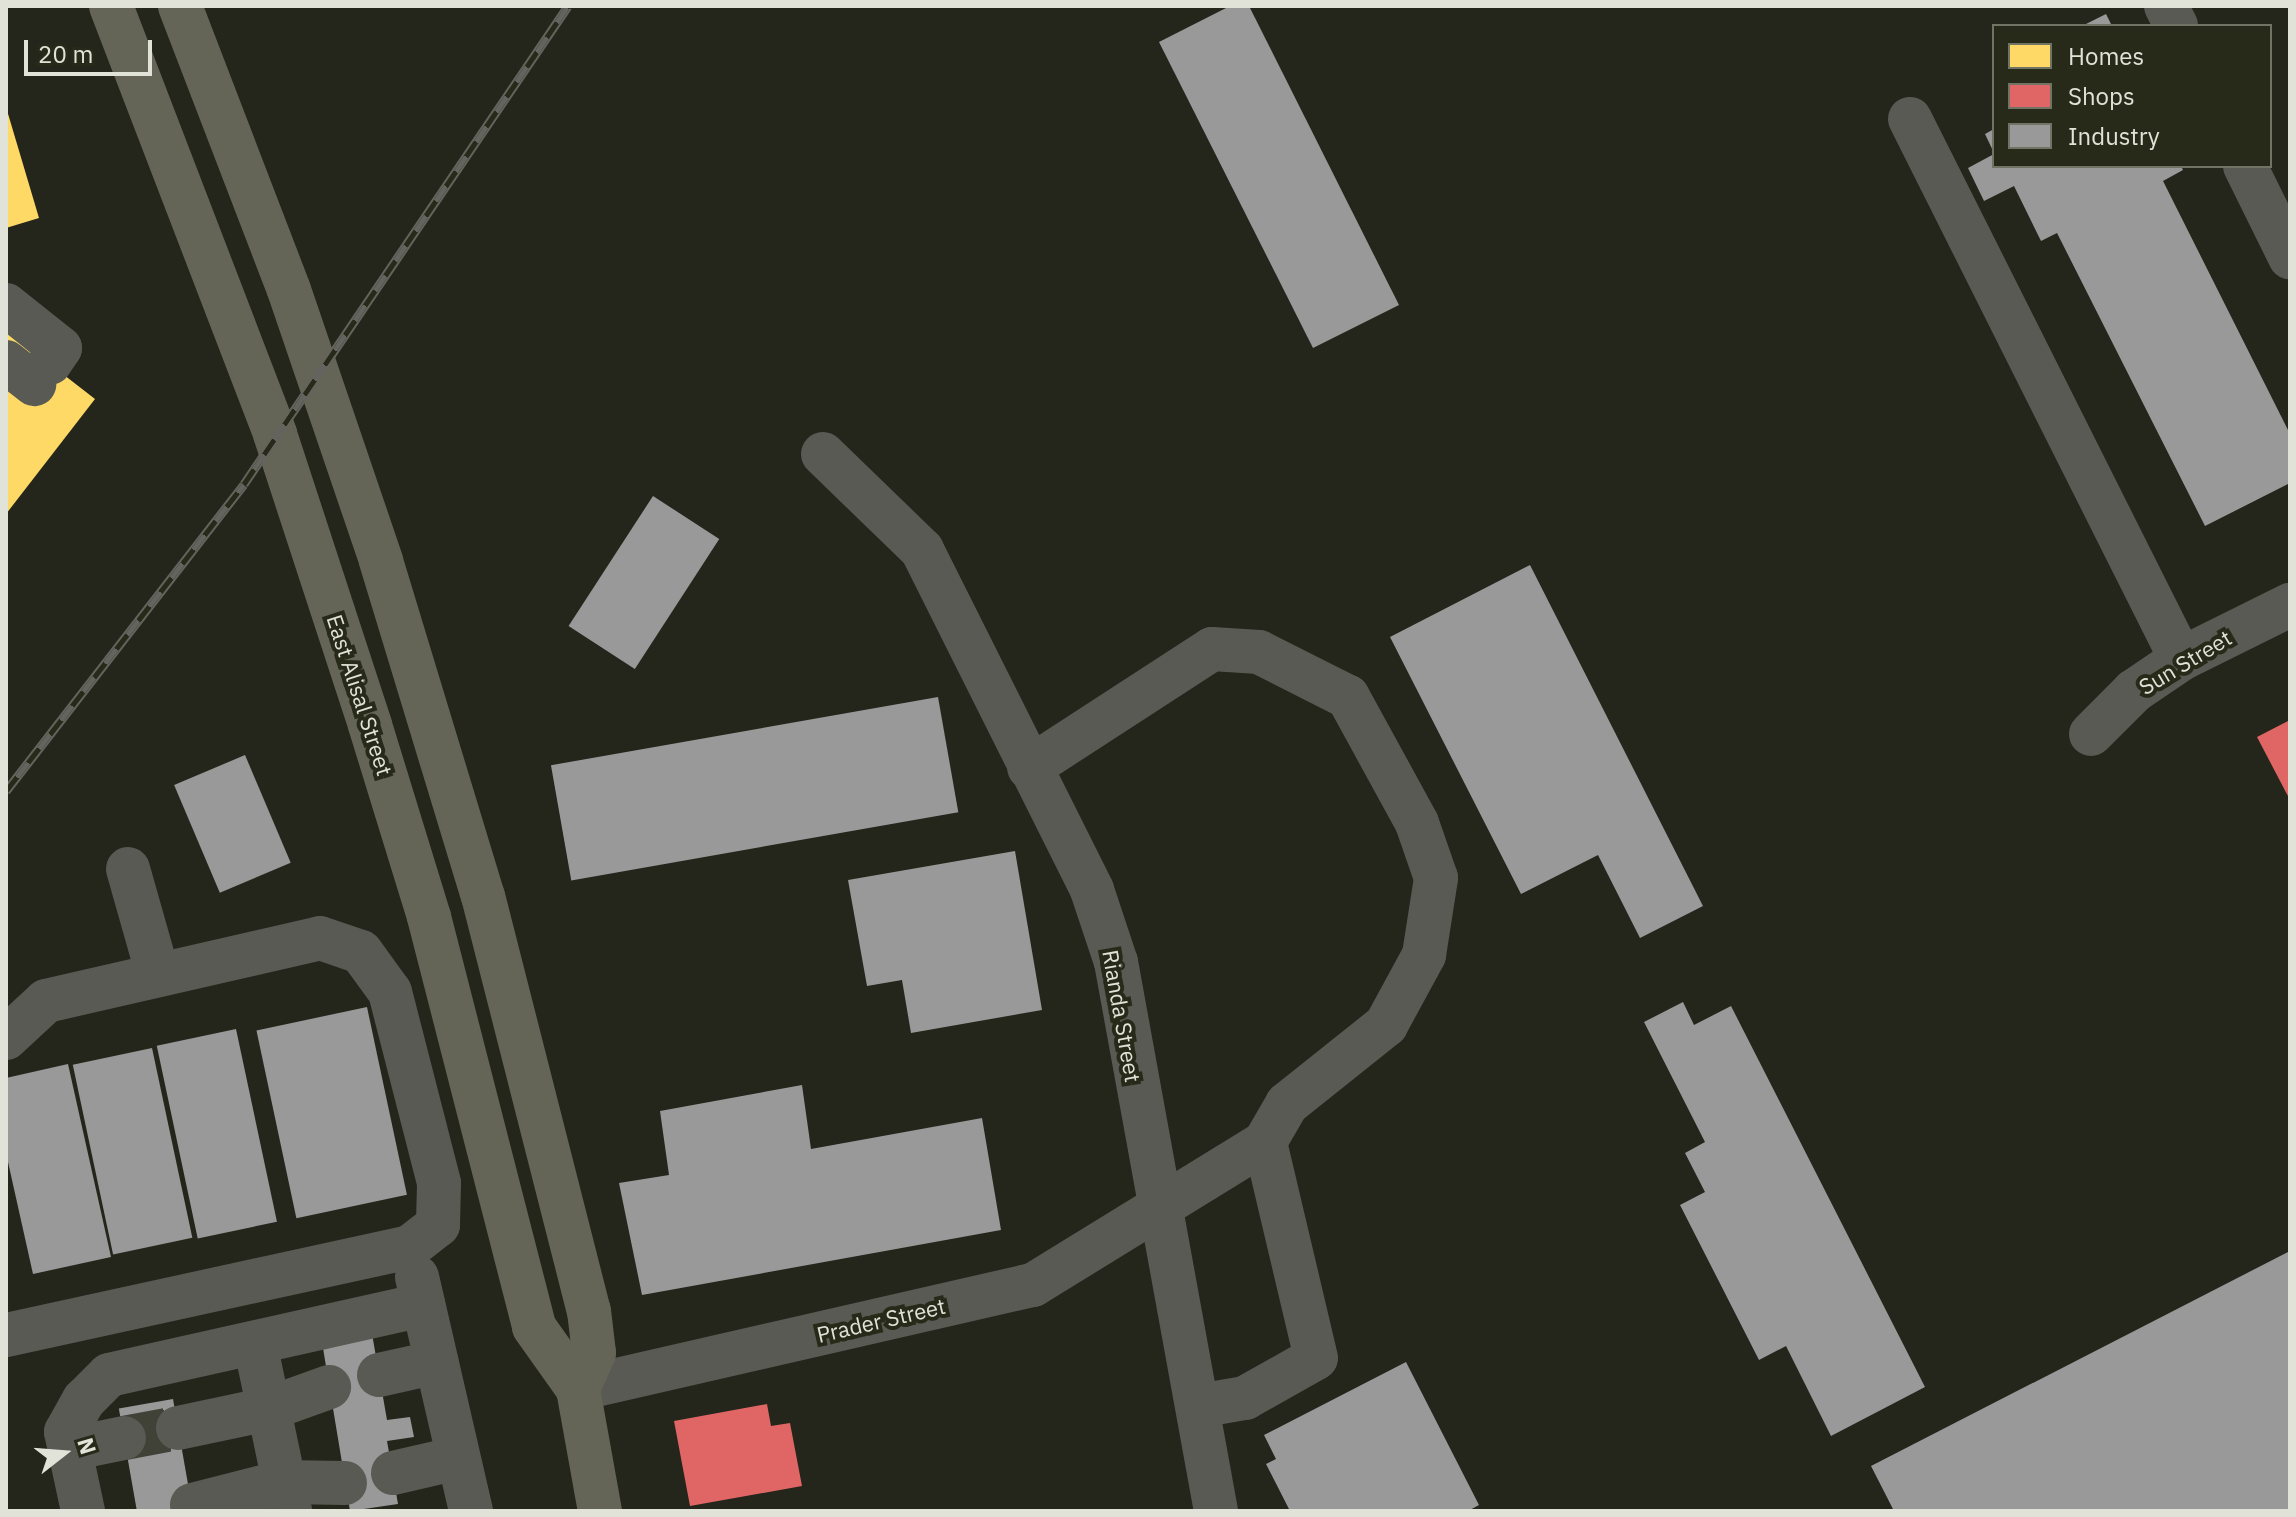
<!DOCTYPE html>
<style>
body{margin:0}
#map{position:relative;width:2296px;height:1517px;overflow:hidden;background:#24261c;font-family:"IBM Plex Sans",sans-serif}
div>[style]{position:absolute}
.homes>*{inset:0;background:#ffd966}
.shops>*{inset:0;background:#e06666}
.industry>*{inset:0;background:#999;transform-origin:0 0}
.minor-tunnel>*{height:44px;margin-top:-22px;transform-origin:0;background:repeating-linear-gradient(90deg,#404238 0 44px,transparent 0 66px)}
.minor>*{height:44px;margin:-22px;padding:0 22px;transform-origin:22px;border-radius:22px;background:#595a53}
.major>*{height:44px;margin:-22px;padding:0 22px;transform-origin:22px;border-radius:22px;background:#656557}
.rail>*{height:9px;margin-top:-4.5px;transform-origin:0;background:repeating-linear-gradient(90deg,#272a18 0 18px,#63645d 0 36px);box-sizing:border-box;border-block:2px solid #63645d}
span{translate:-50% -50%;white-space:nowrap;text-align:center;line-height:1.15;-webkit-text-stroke:8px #272a18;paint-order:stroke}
.street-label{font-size:22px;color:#e1e3d8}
.frame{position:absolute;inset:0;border:8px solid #e1e3d8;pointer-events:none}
.legend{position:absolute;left:1992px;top:24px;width:280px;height:144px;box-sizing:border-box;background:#272a18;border:2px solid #717465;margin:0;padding:10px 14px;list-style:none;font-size:24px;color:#e1e3d8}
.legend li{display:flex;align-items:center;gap:16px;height:40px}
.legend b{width:40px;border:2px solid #717465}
.north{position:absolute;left:24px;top:1413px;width:80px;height:80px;-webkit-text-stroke:6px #272a18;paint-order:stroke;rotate:73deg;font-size:22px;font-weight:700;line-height:32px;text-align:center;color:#e1e3d8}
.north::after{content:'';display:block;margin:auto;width:28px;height:36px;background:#e1e3d8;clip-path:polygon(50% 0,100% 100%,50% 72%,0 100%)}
.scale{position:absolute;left:24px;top:40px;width:128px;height:36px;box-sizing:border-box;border:4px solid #e1e3d8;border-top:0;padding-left:10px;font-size:24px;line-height:28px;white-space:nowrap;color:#e1e3d8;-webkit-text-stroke:6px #272a18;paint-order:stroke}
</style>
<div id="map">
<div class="homes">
<div style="clip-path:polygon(6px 107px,39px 218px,6px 228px)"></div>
<div style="clip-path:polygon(6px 330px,95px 399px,6px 514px)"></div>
</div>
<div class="shops">
<div style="clip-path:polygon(2290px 720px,2290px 800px,2257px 737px)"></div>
<div style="clip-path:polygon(767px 1404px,771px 1426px,790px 1423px,802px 1486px,690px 1506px,674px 1421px)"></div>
</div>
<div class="industry">
<div style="clip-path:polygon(1230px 6px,1249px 6px,1399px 305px,1313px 348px,1159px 42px)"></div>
<div style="clip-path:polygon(2106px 14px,2112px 26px,2082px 26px)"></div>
<div style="clip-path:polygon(1994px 129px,1994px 153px,1985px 134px)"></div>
<div style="clip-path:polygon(1994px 154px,1994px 166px,2181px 166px,2183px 170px,2163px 181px,2290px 434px,2290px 483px,2205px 526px,2057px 233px,2041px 241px,2014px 186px,1984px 201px,1968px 168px)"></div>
<div style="left:653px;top:496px;width:79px;height:155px;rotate:33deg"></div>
<div style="clip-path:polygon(1530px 565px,1703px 906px,1640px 938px,1598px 855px,1521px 894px,1390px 637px)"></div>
<div style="left:938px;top:697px;width:117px;height:393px;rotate:80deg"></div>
<div style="left:245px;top:755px;width:117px;height:77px;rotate:67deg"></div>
<div style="clip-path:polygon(1015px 851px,1042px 1010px,911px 1033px,902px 980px,867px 986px,848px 880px)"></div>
<div style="clip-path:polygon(1683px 1002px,1694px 1025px,1731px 1006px,1925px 1387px,1831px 1436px,1786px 1346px,1759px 1360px,1680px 1205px,1705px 1192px,1685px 1153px,1705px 1142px,1644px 1022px)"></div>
<div style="left:367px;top:1007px;width:192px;height:113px;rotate:78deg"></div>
<div style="left:236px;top:1029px;width:197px;height:81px;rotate:78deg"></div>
<div style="left:152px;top:1048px;width:194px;height:81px;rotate:78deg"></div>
<div style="clip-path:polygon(68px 1064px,111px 1257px,33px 1274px,6px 1153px,6px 1078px)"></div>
<div style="clip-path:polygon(802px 1085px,811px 1149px,982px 1118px,1001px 1230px,642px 1295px,619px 1183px,669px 1175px,660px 1111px)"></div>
<div style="clip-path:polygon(2290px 1251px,2290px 1511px,1894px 1511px,1871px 1466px)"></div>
<div style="clip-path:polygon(371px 1328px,387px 1420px,410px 1417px,414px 1437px,387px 1441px,398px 1504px,350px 1511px,321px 1336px)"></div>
<div style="clip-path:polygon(1406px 1362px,1479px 1505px,1468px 1511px,1290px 1511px,1266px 1464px,1276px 1459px,1264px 1435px)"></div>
<div style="left:173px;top:1399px;width:114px;height:55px;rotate:80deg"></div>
</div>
<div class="minor-tunnel">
<div style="left:124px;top:1438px;width:55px;rotate:-10.5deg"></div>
</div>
<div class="minor">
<div style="left:2166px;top:6px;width:22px;rotate:63deg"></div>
<div style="left:1910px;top:119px;width:604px;rotate:63.35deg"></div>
<div style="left:2245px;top:166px;width:102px;rotate:63.7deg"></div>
<div style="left:6px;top:305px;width:69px;rotate:38.5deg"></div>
<div style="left:60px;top:348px;width:18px;rotate:124deg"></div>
<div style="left:6px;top:362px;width:36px;rotate:38deg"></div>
<div style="left:823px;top:454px;width:138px;rotate:44.1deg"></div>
<div style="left:922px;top:550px;width:380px;rotate:63.4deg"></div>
<div style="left:1092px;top:890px;width:76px;rotate:71.6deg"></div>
<div style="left:1116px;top:962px;width:558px;rotate:79.68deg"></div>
<div style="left:2091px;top:734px;width:61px;rotate:-45deg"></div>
<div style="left:2134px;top:691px;width:57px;rotate:-34.2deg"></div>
<div style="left:2181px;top:659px;width:122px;rotate:-26.4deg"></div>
<div style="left:128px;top:869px;width:110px;rotate:74.2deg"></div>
<div style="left:6px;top:1038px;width:54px;rotate:-42.8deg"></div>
<div style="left:46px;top:1001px;width:281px;rotate:-12.9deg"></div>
<div style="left:320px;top:938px;width:43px;rotate:18.9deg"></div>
<div style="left:361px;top:952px;width:49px;rotate:54.1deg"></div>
<div style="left:390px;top:992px;width:197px;rotate:75.6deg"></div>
<div style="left:439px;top:1183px;width:42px;rotate:91.4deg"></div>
<div style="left:438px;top:1225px;width:36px;rotate:142deg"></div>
<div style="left:410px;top:1247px;width:413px;rotate:167.7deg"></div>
<div style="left:417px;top:1277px;width:240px;rotate:77deg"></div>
<div style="left:255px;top:1343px;width:172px;rotate:78.2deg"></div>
<div style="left:379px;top:1375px;width:59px;rotate:-12.6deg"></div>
<div style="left:578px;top:1389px;width:467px;rotate:-12.9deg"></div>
<div style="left:1033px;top:1285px;width:273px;rotate:-31.6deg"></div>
<div style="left:1265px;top:1142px;width:44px;rotate:-59.9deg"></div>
<div style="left:1287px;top:1104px;width:127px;rotate:-38.6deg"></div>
<div style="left:1386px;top:1025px;width:80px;rotate:-61.5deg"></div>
<div style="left:1424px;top:955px;width:78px;rotate:-81.1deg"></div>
<div style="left:1436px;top:878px;width:58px;rotate:-109.1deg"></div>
<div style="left:1417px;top:823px;width:144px;rotate:-118.7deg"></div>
<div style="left:1348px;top:697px;width:100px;rotate:-153.2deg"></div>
<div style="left:1259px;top:652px;width:47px;rotate:-176.3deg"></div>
<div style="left:1212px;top:649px;width:218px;rotate:147deg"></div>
<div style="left:1198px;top:1406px;width:48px;rotate:-9.7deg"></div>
<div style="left:1245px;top:1398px;width:81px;rotate:-29.4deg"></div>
<div style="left:1316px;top:1358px;width:222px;rotate:-103.3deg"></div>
<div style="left:178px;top:1428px;width:92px;rotate:-11.9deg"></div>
<div style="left:268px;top:1409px;width:65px;rotate:-19.8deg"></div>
<div style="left:70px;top:1449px;width:55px;rotate:-11.5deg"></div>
<div style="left:393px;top:1473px;width:67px;rotate:-13deg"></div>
<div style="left:192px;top:1505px;width:94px;rotate:-14.2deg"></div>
<div style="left:283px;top:1482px;width:62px;rotate:0.9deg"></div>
<div style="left:83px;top:1511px;width:81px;rotate:-102.1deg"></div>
<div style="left:66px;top:1432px;width:37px;rotate:-61deg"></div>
<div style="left:84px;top:1400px;width:35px;rotate:-45deg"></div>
<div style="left:109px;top:1375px;width:322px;rotate:-12.6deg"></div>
</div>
<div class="major">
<div style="left:111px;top:6px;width:458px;rotate:69deg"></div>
<div style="left:275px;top:434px;width:306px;rotate:71.9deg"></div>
<div style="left:370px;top:725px;width:201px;rotate:72.9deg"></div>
<div style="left:429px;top:917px;width:423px;rotate:75.6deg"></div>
<div style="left:534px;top:1327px;width:76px;rotate:54.6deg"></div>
<div style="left:578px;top:1389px;width:124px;rotate:79.8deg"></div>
<div style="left:180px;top:6px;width:304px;rotate:69deg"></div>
<div style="left:289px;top:290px;width:286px;rotate:71.2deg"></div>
<div style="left:381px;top:561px;width:350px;rotate:73.1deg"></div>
<div style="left:483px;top:896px;width:428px;rotate:75.7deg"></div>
<div style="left:589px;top:1311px;width:42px;rotate:83.2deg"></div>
<div style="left:594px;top:1353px;width:39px;rotate:114deg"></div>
</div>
<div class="rail">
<div style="left:6px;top:791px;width:388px;rotate:-52.2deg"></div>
<div style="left:244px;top:484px;width:577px;rotate:-55.87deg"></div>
</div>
<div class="street-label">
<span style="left:2185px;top:662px;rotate:-31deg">Sun Street</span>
<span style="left:360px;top:695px;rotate:72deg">East Alisal Street</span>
<span style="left:1122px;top:1016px;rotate:80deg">Rianda Street</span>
<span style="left:881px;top:1320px;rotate:-13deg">Prader Street</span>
</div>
<div class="frame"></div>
<ul class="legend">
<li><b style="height:22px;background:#ffd966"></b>Homes</li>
<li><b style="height:22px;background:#e06666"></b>Shops</li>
<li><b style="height:22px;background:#999"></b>Industry</li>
</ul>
<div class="north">N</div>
<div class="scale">20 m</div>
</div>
